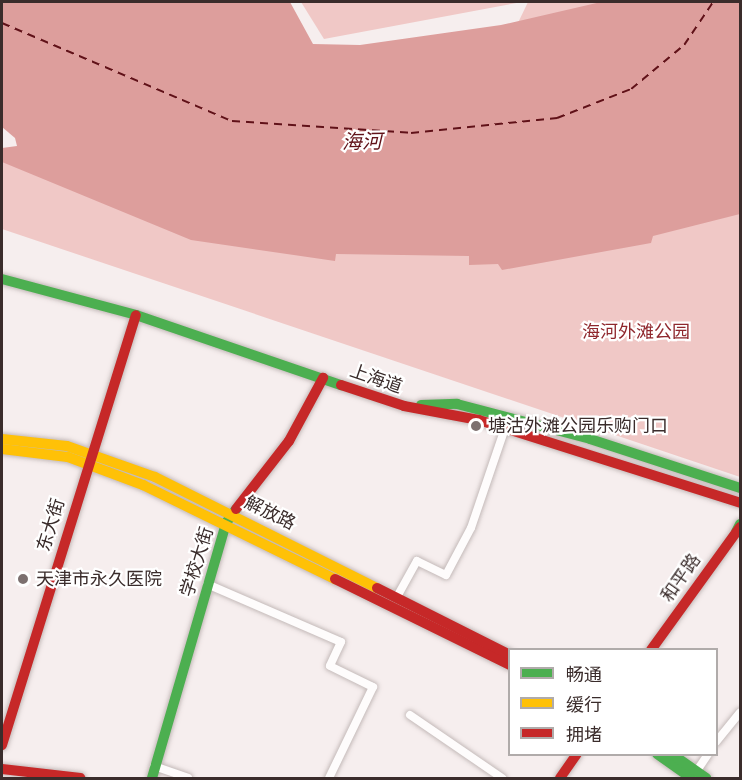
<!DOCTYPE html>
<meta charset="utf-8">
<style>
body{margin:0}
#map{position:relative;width:742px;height:780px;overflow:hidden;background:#f6eeee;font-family:"Fira Sans Condensed","Noto Sans SC",sans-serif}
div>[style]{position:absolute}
.green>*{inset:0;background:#f0c8c6}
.water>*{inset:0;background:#dd9e9c}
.pier>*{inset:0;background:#f6eeee}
.ferry>*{height:1.5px;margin-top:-0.75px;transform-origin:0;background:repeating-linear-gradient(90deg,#601118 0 8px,transparent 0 14px)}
.roads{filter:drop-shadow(0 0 2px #c4bab9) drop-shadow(0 0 2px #c4bab9)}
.street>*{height:8px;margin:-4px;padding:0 4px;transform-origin:4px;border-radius:4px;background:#fefcfc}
.fast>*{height:10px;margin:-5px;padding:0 5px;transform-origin:5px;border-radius:5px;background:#4caf50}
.slow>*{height:10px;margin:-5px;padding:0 5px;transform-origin:5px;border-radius:5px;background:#ffc107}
.jam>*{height:10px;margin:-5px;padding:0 5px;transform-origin:5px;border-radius:5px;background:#c62828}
.dots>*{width:16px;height:16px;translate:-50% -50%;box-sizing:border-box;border:3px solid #fff;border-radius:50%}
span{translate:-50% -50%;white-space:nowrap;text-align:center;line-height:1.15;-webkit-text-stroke:4.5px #fff;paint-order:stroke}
.park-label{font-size:18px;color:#8f272d}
.street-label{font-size:18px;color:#3a2c2b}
.poi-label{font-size:18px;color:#3a2c2b}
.left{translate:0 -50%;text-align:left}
.water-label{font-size:20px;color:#601118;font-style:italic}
.frame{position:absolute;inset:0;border:3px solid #3a2c2b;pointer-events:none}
.legend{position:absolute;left:508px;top:648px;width:210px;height:108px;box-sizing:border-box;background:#fff;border:2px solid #b0abaa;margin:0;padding:8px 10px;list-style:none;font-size:18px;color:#3a2c2b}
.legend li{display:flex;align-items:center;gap:12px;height:30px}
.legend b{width:30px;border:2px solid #b0abaa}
</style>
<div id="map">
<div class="green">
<div style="clip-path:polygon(301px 2px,522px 2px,324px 39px)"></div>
<div style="clip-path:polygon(528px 2px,693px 2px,516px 27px)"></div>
<div style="clip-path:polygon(2px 139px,740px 193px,740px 477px,2px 229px)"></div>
</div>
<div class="water">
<div style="clip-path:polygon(2px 2px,290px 2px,313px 44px,360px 45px,501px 25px,601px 2px,740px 2px,740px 214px,653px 236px,651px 243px,502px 270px,498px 264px,469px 265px,469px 256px,336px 254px,335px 261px,191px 240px,2px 162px)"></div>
</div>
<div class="pier">
<div style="clip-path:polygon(2px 127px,15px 138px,17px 146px,2px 148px)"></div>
</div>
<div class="ferry">
<div style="left:2px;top:23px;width:250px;rotate:23.1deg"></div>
<div style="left:232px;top:121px;width:179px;rotate:3.8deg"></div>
<div style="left:411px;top:133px;width:147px;rotate:-5.9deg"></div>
<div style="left:557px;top:118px;width:79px;rotate:-21.4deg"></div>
<div style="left:631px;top:89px;width:69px;rotate:-39.7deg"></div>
<div style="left:684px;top:45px;width:52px;rotate:-56deg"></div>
</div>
<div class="roads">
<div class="street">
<div style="left:207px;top:584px;width:146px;rotate:23.4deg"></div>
<div style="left:341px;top:642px;width:26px;rotate:115deg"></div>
<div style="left:330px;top:666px;width:48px;rotate:26deg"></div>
<div style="left:373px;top:687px;width:101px;rotate:115.8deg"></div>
<div style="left:398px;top:595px;width:39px;rotate:-61deg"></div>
<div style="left:417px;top:561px;width:32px;rotate:26deg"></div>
<div style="left:446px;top:575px;width:53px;rotate:-62deg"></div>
<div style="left:471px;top:528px;width:106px;rotate:-71.2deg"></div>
<div style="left:410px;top:715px;width:112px;rotate:34.4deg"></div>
<div style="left:716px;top:742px;width:38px;rotate:-51deg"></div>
<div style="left:154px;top:766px;width:36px;rotate:19deg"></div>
<div style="left:694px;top:775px;width:25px;rotate:-56deg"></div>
</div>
<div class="fast">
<div style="left:2px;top:279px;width:139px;rotate:15deg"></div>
<div style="left:136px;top:315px;width:217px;rotate:18.9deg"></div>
<div style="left:421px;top:405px;width:36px;rotate:-2deg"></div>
<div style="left:457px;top:404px;width:138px;rotate:14.7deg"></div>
<div style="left:590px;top:439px;width:158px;rotate:18.1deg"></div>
<div style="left:736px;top:532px;width:9px;rotate:-63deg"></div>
<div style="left:657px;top:754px;width:42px;rotate:35.2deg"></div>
<div style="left:672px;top:754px;width:42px;rotate:35.2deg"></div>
<div style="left:152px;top:778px;width:266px;rotate:-73.8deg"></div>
<div style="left:226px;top:523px;width:17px;rotate:-54deg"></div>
</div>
<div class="slow">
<div style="left:2px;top:439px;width:65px;rotate:6.1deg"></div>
<div style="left:67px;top:446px;width:93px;rotate:19.4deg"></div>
<div style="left:155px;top:477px;width:248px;rotate:26.6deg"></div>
<div style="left:2px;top:449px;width:66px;rotate:6.9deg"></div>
<div style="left:68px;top:457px;width:80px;rotate:20.5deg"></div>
<div style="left:143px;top:485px;width:214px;rotate:26.1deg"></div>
</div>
<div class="jam">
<div style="left:341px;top:385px;width:66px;rotate:18.4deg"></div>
<div style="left:404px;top:406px;width:76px;rotate:10.6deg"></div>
<div style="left:479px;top:420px;width:274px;rotate:17.6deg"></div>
<div style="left:236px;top:509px;width:86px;rotate:-52.1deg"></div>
<div style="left:289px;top:441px;width:72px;rotate:-61.6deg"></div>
<div style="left:335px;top:579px;width:195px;rotate:26.2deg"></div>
<div style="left:377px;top:588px;width:149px;rotate:26.7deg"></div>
<div style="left:651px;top:650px;width:152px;rotate:-54.1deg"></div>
<div style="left:2px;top:745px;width:450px;rotate:-72.7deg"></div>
<div style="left:2px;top:769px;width:79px;rotate:6.6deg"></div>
<div style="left:560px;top:778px;width:29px;rotate:-55deg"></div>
</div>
</div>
<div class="dots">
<div style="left:476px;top:426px;background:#7c706f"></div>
<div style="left:23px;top:579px;background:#7c706f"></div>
</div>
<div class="park-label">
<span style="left:636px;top:332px">海河外滩公园</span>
</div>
<div class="street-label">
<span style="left:376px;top:379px;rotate:19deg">上海道</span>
<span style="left:270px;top:513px;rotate:26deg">解放路</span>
<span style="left:51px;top:525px;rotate:-73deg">东大街</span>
<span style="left:197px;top:562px;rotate:-73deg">学校大街</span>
<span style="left:681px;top:578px;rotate:-55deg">和平路</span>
</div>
<div class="poi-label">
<span class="left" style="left:488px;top:426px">塘沽外滩公园乐购门口</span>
<span class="left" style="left:36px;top:579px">天津市永久医院</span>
</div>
<div class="water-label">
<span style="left:362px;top:142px;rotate:-1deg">海河</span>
</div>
<div class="frame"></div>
<ul class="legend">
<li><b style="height:8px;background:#4caf50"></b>畅通</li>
<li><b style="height:8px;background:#ffc107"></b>缓行</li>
<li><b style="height:8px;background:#c62828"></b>拥堵</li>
</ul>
</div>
